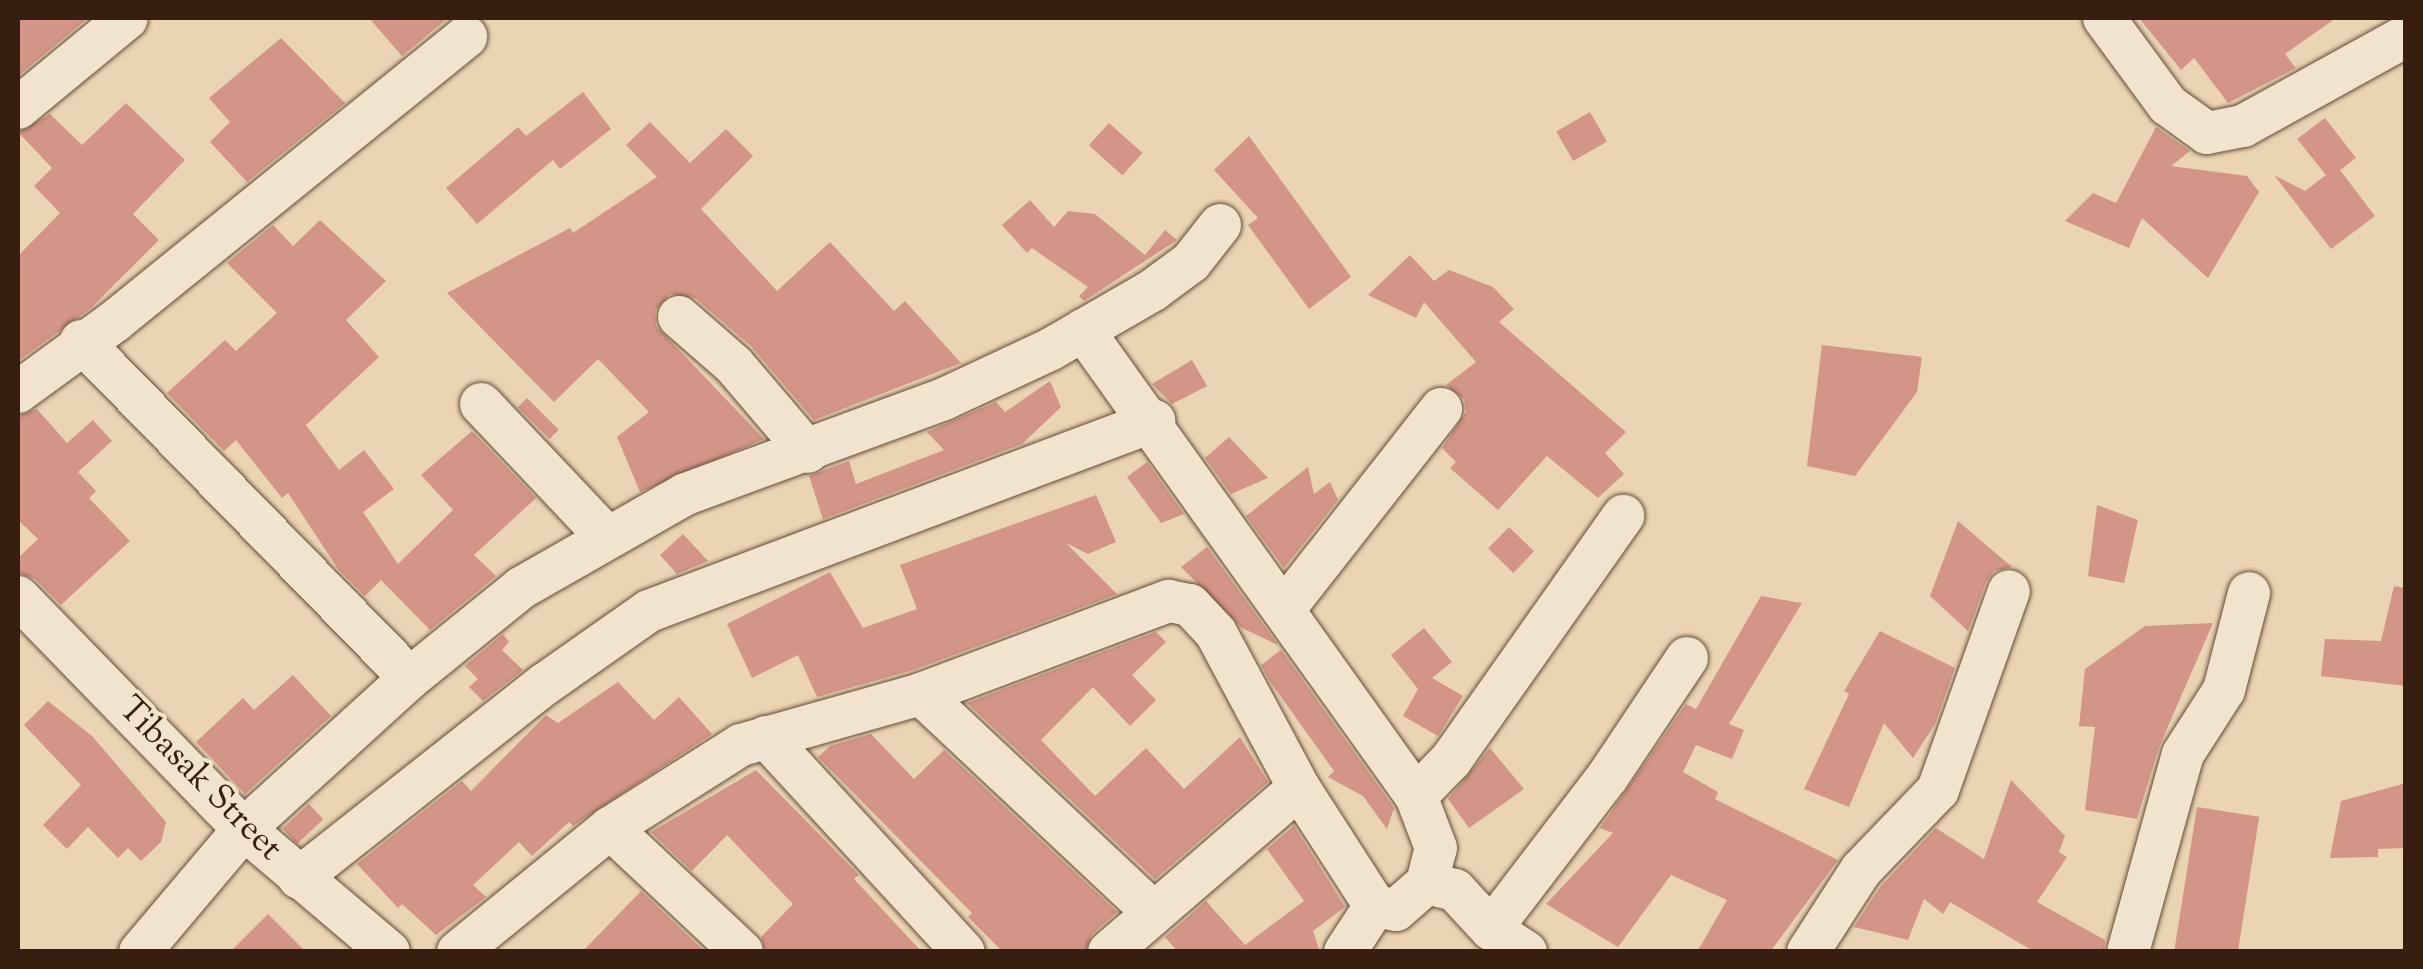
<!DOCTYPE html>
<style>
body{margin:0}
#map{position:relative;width:2423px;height:969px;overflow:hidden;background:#ead4b4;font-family:"Sorts Mill Goudy",serif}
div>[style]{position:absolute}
.building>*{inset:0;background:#d39587;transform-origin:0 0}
.roads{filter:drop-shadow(0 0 2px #644c38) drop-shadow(0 0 2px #644c38)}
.minor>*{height:42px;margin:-21px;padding:0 21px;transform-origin:21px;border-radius:21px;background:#f1e3ce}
span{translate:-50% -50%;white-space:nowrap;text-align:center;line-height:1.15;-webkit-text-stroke:8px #f1e3ce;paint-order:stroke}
.street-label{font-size:35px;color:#371e0f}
.frame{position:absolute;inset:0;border:20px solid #371e0f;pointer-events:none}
</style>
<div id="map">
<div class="building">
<div style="clip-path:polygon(18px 18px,88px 18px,18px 76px)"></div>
<div style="clip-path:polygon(369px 18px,448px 18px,402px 56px)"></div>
<div style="clip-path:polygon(2139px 18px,2336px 18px,2285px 54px,2296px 68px,2228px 103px,2194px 58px,2181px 70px)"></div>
<div style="clip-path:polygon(281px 38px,345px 103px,247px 182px,210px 142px,230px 122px,209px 98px)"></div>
<div style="clip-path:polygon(583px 92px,611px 129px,560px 169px,553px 160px,477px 224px,446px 188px,518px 127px,526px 136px)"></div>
<div style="clip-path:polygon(126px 103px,185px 160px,133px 214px,159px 240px,91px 308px,18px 361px,18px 256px,60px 213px,34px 186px,52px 168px,18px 132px,50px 114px,82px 145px)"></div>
<div style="left:1590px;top:112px;width:34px;height:39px;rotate:60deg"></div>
<div style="clip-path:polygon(2325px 118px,2356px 158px,2340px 170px,2375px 216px,2331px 249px,2274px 175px,2305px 191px,2326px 175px,2297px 139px)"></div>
<div style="clip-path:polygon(650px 122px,690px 163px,726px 129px,753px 156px,701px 209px,777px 291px,830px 242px,894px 311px,905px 301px,961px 363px,814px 420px,751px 346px,695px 298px,670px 294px,655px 311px,656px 326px,764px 439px,640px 492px,617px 437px,649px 412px,598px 359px,554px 402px,447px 293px,570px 228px,573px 233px,657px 177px,626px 145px)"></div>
<div style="left:1109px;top:123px;width:45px;height:30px;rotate:42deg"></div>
<div style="clip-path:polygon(2156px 127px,2190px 151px,2171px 166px,2247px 176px,2259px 192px,2208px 278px,2142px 218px,2129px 248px,2065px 221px,2093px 193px,2116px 203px)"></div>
<div style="clip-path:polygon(1249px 136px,1351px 277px,1309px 309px,1248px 225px,1258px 218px,1214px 170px)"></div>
<div style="clip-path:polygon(1030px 200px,1054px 227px,1068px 211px,1095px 214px,1145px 255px,1165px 230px,1177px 240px,1084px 301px,1079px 296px,1088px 287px,1032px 248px,1027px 253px,1002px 225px)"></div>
<div style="clip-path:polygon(320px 220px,386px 281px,346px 320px,379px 357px,306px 425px,339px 470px,364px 450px,394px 489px,363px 512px,398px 564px,453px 510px,421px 475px,472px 431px,536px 498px,474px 555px,496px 576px,430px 630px,381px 580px,365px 596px,338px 569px,288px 493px,282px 498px,236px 440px,224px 451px,167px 393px,225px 340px,236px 351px,277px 313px,227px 263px,273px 225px,293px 246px)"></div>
<div style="clip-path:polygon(1410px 255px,1434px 281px,1449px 270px,1493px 287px,1514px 309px,1499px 322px,1626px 432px,1605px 453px,1624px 474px,1598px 498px,1547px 456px,1498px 510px,1450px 468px,1456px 462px,1442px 448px,1466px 412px,1464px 399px,1446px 385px,1476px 362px,1424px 302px,1416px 318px,1368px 295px)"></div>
<div style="clip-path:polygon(1822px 345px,1922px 357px,1917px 392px,1855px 476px,1807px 466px)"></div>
<div style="clip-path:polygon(1192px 360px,1207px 386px,1172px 404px,1152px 384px)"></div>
<div style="clip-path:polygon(1050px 381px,1061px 407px,1022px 444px,823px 519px,809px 476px,849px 461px,856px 484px,944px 450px,927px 432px,996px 402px,1005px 412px)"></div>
<div style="left:527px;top:398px;width:45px;height:13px;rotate:45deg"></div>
<div style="clip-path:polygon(37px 409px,67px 443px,93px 420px,112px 441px,78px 472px,96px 491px,89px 498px,130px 541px,61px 605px,35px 579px,18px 573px,18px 558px,38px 539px,18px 520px,18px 416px)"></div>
<div style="clip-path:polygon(1229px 437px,1268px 478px,1231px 494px,1205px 458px)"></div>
<div style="clip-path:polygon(1147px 462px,1184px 514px,1161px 523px,1127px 477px)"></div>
<div style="clip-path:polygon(1308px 467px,1314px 494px,1330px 482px,1338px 500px,1284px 568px,1246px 516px)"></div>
<div style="clip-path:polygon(1096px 495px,1116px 542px,1088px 554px,1066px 543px,1117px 594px,913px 670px,817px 697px,798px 655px,752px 678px,727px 624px,830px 572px,863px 628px,917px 609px,900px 565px)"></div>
<div style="clip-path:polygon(2097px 505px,2138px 520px,2124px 583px,2088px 576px)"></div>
<div style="clip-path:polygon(1958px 521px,2012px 567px,1994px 571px,1986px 582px,1968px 631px,1930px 596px)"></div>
<div style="left:1509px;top:527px;width:35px;height:30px;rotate:44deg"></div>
<div style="clip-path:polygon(683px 534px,708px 561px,677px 574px,660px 555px)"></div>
<div style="clip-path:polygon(1207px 547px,1278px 645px,1242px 628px,1181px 567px)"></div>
<div style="clip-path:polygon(2394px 586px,2406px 588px,2406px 686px,2321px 676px,2325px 639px,2381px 641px)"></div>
<div style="clip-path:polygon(1761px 596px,1802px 603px,1729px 724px,1744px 730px,1732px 759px,1696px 745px,1683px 772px,1718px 792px,1715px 799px,1838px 860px,1770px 952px,1697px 952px,1727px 900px,1671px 875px,1618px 947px,1546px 904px,1613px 833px,1600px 828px,1686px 704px,1696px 709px)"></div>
<div style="clip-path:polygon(2213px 623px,2159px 747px,2137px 819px,2085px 810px,2095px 727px,2079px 726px,2085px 669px,2145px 626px)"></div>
<div style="clip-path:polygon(1424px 628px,1452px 662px,1432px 678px,1463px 696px,1438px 736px,1403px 716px,1418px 689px,1391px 655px)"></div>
<div style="clip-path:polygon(1880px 631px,1955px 668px,1935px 724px,1913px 758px,1884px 723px,1849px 807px,1804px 789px,1849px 694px,1844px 691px)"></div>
<div style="clip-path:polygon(1156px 632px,1166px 642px,1132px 675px,1156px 700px,1130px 726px,1093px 687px,1041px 740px,1095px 796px,1146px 748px,1184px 789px,1240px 737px,1268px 782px,1155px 879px,967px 703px)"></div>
<div style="clip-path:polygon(503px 634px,509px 642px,502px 650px,523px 670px,483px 701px,469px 687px,478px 679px,465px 666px)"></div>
<div style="clip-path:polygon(1281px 650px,1394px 808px,1387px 829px,1363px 796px,1328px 777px,1334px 771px,1269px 680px,1261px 665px)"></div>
<div style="clip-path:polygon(293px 675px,331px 716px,245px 794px,196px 742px,243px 698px,254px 710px)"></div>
<div style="clip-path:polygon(618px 682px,654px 720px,679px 697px,712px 734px,573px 826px,569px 822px,532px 856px,519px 842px,473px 885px,486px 897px,436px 935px,402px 904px,398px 908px,357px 864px,462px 781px,471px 791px,546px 715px,558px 723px)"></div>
<div style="clip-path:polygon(48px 701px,92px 736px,166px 822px,161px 842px,141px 861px,128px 848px,118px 858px,88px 827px,67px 849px,43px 825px,81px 785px,24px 725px)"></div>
<div style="clip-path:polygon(871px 734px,914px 779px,944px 750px,1117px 912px,1092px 934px,1085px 952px,1003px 952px,968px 917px,972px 913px,818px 757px,830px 746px)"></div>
<div style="clip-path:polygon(1490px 748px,1524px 789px,1469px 828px,1448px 799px)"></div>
<div style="clip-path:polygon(756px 770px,859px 875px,854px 879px,922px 952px,766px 952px,761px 937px,793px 904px,727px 835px,692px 871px,651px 832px)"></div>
<div style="clip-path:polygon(2011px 780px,2065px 836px,2059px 852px,2067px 857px,2037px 902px,2105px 940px,2104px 952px,2035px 952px,1950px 902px,1943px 914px,1924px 899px,1908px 940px,1854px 927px,1881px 886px,1936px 828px,1984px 859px)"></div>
<div style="clip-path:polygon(2406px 783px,2406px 848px,2378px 849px,2378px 857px,2330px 858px,2341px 801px)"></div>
<div style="left:309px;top:804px;width:21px;height:36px;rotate:47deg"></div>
<div style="left:2197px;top:807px;width:63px;height:146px;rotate:9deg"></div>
<div style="clip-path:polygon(1294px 826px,1345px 907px,1313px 931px,1320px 952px,1178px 952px,1165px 937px,1206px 901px,1245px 945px,1304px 901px,1267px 849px)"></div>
<div style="clip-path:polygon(641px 891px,705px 952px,582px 952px)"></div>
<div style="clip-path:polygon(268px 914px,306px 952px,230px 952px)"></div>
</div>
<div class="roads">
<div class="minor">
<div style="left:2104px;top:18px;width:108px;rotate:53.7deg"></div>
<div style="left:2168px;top:105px;width:48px;rotate:35.7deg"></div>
<div style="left:2207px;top:133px;width:37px;rotate:-11deg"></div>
<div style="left:2243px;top:126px;width:186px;rotate:-28.9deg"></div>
<div style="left:18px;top:108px;width:141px;rotate:-39.5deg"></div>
<div style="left:679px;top:317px;width:73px;rotate:41.1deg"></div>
<div style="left:734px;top:365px;width:114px;rotate:49.6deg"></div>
<div style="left:1083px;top:330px;width:573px;rotate:54.45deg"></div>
<div style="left:81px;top:341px;width:471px;rotate:45.7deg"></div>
<div style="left:18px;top:392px;width:120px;rotate:-36.2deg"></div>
<div style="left:115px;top:321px;width:452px;rotate:-39deg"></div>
<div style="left:481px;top:404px;width:182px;rotate:46.6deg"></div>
<div style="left:18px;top:597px;width:324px;rotate:45.8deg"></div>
<div style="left:244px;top:829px;width:190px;rotate:40.3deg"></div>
<div style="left:1285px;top:608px;width:253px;rotate:-51.9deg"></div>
<div style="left:921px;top:694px;width:318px;rotate:43.2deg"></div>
<div style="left:766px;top:737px;width:292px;rotate:47.4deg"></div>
<div style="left:610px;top:828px;width:181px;rotate:43.2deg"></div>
<div style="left:299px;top:878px;width:313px;rotate:-38.3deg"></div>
<div style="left:545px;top:684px;width:127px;rotate:-35.1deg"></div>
<div style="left:649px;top:611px;width:540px;rotate:-20.62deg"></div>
<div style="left:1427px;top:883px;width:29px;rotate:14deg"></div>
<div style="left:1455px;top:890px;width:53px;rotate:47.3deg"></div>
<div style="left:1491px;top:929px;width:42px;rotate:33.3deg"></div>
<div style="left:1491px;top:929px;width:193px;rotate:-52.6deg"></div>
<div style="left:1608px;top:776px;width:142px;rotate:-56.2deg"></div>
<div style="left:140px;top:952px;width:161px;rotate:-49.8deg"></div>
<div style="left:244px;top:829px;width:224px;rotate:-42.3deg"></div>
<div style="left:410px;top:678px;width:143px;rotate:-39deg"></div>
<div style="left:521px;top:588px;width:190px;rotate:-29.7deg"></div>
<div style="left:686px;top:494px;width:275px;rotate:-20.2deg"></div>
<div style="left:944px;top:399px;width:118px;rotate:-25deg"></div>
<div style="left:1051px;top:349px;width:118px;rotate:-30deg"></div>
<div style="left:1153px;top:290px;width:47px;rotate:-36.4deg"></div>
<div style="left:1191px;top:262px;width:47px;rotate:-51.9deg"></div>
<div style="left:458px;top:952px;width:196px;rotate:-39.2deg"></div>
<div style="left:610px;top:828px;width:155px;rotate:-32.4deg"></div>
<div style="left:741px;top:745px;width:187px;rotate:-15.8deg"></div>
<div style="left:921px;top:694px;width:265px;rotate:-20.6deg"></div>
<div style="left:1169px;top:601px;width:21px;rotate:11deg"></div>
<div style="left:1190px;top:605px;width:38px;rotate:47deg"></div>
<div style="left:1216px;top:633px;width:176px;rotate:61.8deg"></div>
<div style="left:1299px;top:788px;width:140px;rotate:57.2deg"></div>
<div style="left:1109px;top:952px;width:251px;rotate:-40.8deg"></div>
<div style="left:1345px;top:952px;width:55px;rotate:-56.9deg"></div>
<div style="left:1375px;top:906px;width:21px;rotate:11deg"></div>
<div style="left:1396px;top:910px;width:41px;rotate:-41.1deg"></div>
<div style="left:1427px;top:883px;width:36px;rotate:-76deg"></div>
<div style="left:1436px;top:848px;width:56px;rotate:-111deg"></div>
<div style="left:1416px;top:796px;width:50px;rotate:-45.8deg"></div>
<div style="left:1451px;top:760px;width:299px;rotate:-54.8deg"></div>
<div style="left:1808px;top:952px;width:98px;rotate:-57.1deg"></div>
<div style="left:1861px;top:870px;width:111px;rotate:-46.1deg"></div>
<div style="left:1938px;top:790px;width:211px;rotate:-70.4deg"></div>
<div style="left:2128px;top:952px;width:205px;rotate:-74.5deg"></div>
<div style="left:2183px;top:754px;width:76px;rotate:-57.4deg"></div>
<div style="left:2224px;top:690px;width:100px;rotate:-75.5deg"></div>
</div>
</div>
<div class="street-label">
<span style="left:199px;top:780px;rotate:45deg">Tibasak Street</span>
</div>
<div class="frame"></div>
</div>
